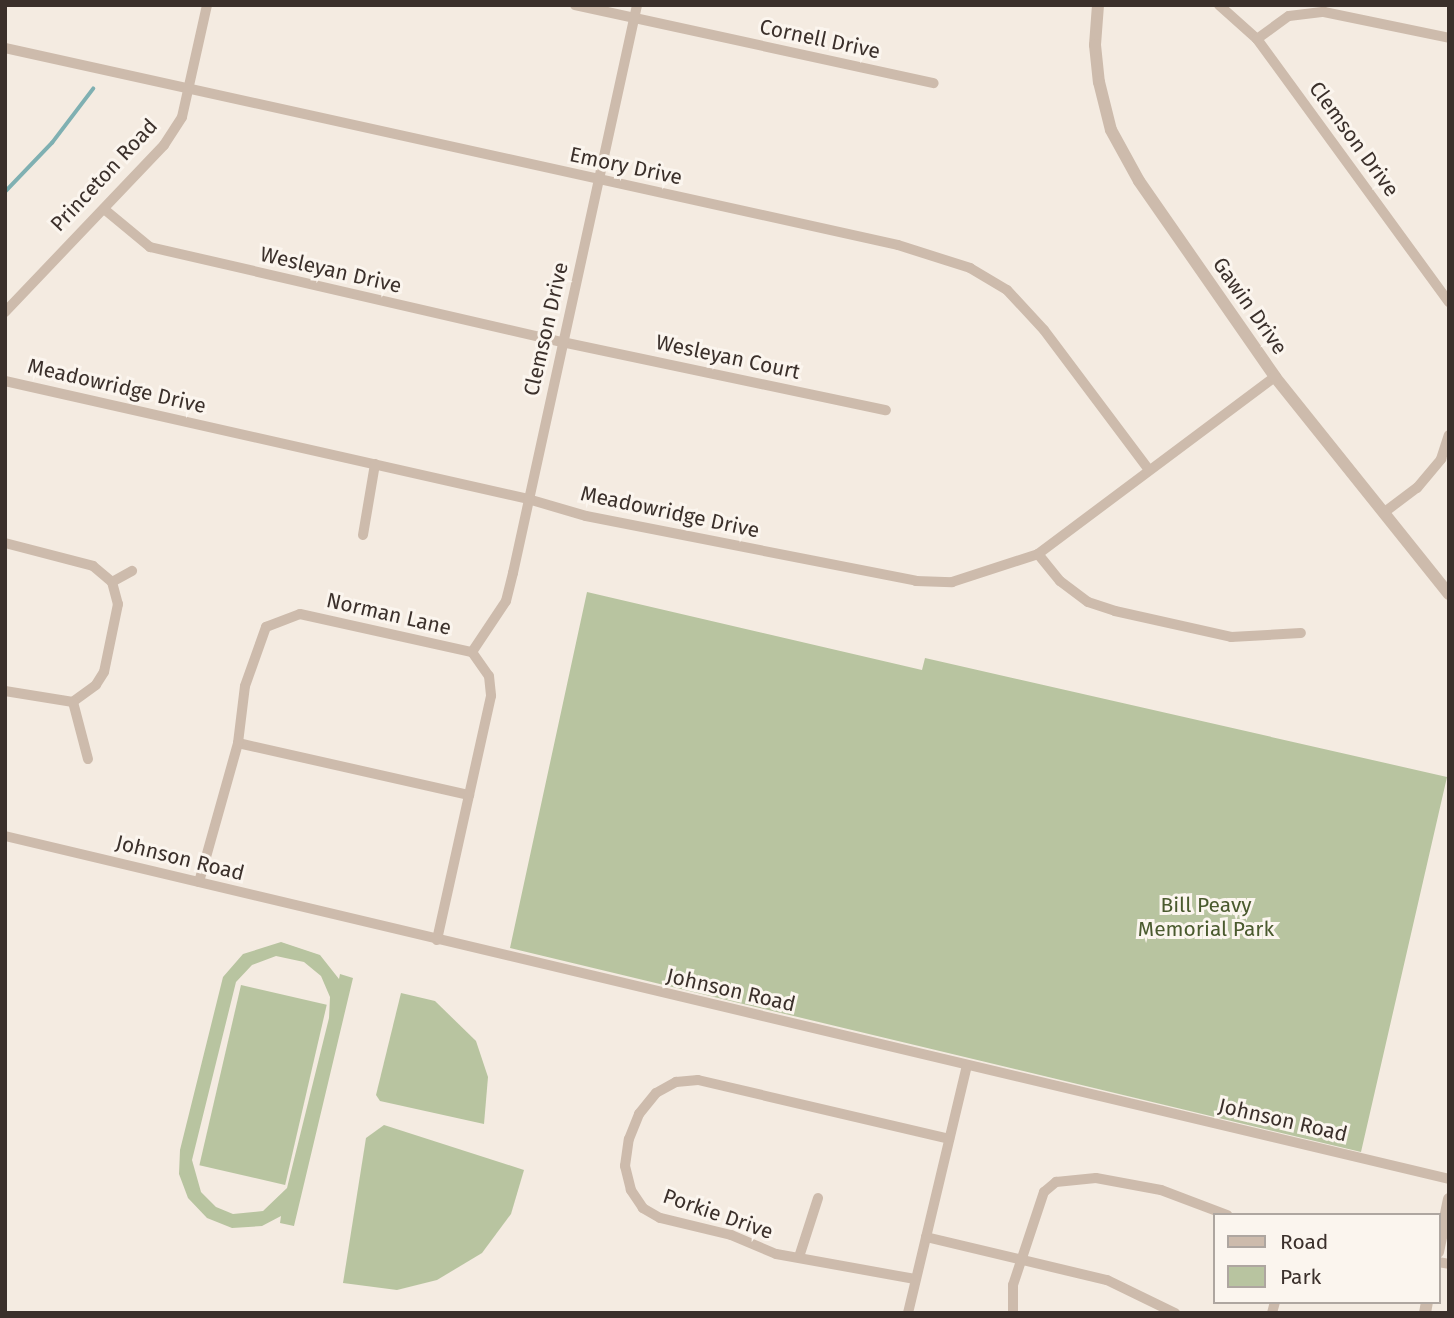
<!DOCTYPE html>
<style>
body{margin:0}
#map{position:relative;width:1454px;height:1318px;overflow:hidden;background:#f4ebe1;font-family:"Fira Sans",sans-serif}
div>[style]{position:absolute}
.green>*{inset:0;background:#b8c4a0;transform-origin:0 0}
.stream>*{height:3.5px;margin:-1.75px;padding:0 1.75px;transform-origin:1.75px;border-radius:1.75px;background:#7fb0b2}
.minor>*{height:10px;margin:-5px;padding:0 5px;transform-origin:5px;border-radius:5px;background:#cdbbac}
.tertiary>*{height:12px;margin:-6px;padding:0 6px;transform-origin:6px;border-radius:6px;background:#cdbbac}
span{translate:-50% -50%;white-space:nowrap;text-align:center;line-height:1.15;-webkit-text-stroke:6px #fbf5ee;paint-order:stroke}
.street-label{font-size:21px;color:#3b302b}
.park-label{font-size:21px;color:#4a5a2e}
.frame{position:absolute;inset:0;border:7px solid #3b302b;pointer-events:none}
.legend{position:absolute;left:1213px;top:1213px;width:228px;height:91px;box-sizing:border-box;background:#fbf5ee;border:2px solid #aea6a0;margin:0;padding:9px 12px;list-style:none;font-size:21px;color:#3b302b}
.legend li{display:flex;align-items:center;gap:14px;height:35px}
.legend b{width:35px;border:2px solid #aea6a0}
</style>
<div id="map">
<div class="green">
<div style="clip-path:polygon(587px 592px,922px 670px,925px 658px,1447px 777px,1361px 1152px,510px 948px)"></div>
<div style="clip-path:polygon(evenodd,281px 942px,320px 955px,339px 979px,340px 974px,353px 978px,294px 1226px,280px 1223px,281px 1216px,262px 1226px,232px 1228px,207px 1218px,188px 1198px,179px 1174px,180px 1150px,223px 977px,243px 954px,281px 942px,276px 956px,304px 962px,321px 976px,330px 997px,329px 1018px,287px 1188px,263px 1211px,233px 1214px,216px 1207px,201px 1192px,192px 1160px,236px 982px,252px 965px,276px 956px)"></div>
<div style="left:241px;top:985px;width:88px;height:185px;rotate:13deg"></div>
<div style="clip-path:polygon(401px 993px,435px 1001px,476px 1041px,488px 1077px,484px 1124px,380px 1101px,376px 1095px)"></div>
<div style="clip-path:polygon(384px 1125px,524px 1170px,511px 1214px,482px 1253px,437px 1280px,397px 1290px,343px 1283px,366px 1138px)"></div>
</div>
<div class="stream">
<div style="left:5px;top:192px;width:68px;rotate:-46.2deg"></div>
<div style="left:52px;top:143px;width:68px;rotate:-52.8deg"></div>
</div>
<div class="minor">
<div style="left:575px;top:5px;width:367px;rotate:12.3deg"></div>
<div style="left:1219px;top:5px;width:51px;rotate:41.8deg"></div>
<div style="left:1257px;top:39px;width:326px;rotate:53.9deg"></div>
<div style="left:1257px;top:39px;width:39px;rotate:-36deg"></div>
<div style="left:1289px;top:16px;width:35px;rotate:-7deg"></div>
<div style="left:1324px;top:12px;width:128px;rotate:11.7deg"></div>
<div style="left:5px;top:48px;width:914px;rotate:12.44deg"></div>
<div style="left:898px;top:245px;width:76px;rotate:17.7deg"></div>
<div style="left:970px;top:268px;width:43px;rotate:30.7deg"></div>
<div style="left:1007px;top:290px;width:54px;rotate:47.2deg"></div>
<div style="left:1044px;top:330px;width:175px;rotate:53.1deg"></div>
<div style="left:104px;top:209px;width:60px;rotate:39.6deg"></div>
<div style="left:150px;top:247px;width:423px;rotate:13deg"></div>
<div style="left:562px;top:342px;width:331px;rotate:11.9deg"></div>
<div style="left:5px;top:312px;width:231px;rotate:-46.4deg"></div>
<div style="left:164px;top:145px;width:33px;rotate:-57deg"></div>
<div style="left:182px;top:117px;width:115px;rotate:-77.4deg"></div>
<div style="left:5px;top:381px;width:536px;rotate:12.71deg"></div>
<div style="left:528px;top:499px;width:60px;rotate:16.3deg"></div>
<div style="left:586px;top:516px;width:336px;rotate:11.1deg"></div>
<div style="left:916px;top:581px;width:36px;rotate:2deg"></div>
<div style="left:952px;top:582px;width:90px;rotate:-18deg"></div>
<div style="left:1038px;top:554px;width:296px;rotate:-36.8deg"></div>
<div style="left:1386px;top:511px;width:39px;rotate:-37deg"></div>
<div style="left:1417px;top:488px;width:38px;rotate:-50deg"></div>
<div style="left:1441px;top:459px;width:25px;rotate:-72deg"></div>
<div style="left:363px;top:535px;width:72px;rotate:-80.4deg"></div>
<div style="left:5px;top:543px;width:91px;rotate:14.6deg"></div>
<div style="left:93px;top:566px;width:25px;rotate:40deg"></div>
<div style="left:112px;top:582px;width:23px;rotate:75deg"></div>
<div style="left:118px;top:604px;width:69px;rotate:101.6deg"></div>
<div style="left:104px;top:672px;width:15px;rotate:122deg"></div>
<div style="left:96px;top:685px;width:29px;rotate:144deg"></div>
<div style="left:73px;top:702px;width:69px;rotate:-170.8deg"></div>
<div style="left:1038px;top:554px;width:35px;rotate:51deg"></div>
<div style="left:1060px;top:581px;width:35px;rotate:37deg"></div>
<div style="left:1088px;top:602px;width:28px;rotate:18deg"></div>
<div style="left:1115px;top:611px;width:119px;rotate:12.6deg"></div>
<div style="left:1231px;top:637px;width:70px;rotate:-3.3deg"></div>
<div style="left:112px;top:582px;width:23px;rotate:-29deg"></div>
<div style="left:472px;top:652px;width:61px;rotate:-56.3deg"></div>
<div style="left:506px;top:601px;width:29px;rotate:-76deg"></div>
<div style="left:513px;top:573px;width:581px;rotate:-77.68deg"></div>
<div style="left:73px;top:702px;width:59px;rotate:75.3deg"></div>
<div style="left:238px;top:743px;width:237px;rotate:12.7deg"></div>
<div style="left:5px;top:836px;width:1484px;rotate:13.36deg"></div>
<div style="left:199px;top:882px;width:144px;rotate:-74.3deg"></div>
<div style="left:238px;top:743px;width:57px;rotate:-83deg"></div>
<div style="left:245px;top:686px;width:63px;rotate:-70.4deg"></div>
<div style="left:266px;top:627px;width:36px;rotate:-21deg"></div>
<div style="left:300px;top:614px;width:176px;rotate:12.5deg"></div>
<div style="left:472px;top:652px;width:29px;rotate:55deg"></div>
<div style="left:489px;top:676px;width:20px;rotate:84deg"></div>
<div style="left:491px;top:696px;width:250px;rotate:102.5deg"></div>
<div style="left:926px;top:1237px;width:186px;rotate:13.4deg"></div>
<div style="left:1107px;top:1280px;width:76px;rotate:25.9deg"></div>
<div style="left:799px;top:1257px;width:62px;rotate:-72.1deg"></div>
<div style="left:1438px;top:1262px;width:11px;rotate:10deg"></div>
<div style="left:915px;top:1279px;width:141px;rotate:-169.8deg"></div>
<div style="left:776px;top:1254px;width:49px;rotate:-157.1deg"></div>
<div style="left:731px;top:1235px;width:73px;rotate:-166.5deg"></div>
<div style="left:660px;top:1218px;width:20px;rotate:-150deg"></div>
<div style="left:643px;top:1208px;width:22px;rotate:-124deg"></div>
<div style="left:631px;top:1190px;width:25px;rotate:-104deg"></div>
<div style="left:625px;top:1166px;width:27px;rotate:-82deg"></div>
<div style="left:629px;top:1139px;width:27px;rotate:-68deg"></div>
<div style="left:639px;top:1114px;width:27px;rotate:-51deg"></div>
<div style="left:656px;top:1093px;width:23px;rotate:-29deg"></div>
<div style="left:676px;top:1082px;width:22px;rotate:-5deg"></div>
<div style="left:698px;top:1080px;width:258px;rotate:13.2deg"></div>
<div style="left:908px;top:1313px;width:255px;rotate:-76.6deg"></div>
<div style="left:1013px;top:1313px;width:28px;rotate:-90deg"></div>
<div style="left:1013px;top:1285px;width:98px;rotate:-71.6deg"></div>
<div style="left:1044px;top:1192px;width:16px;rotate:-40deg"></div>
<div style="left:1056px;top:1182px;width:40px;rotate:-5.7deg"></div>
<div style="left:1096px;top:1178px;width:66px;rotate:10.5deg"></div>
<div style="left:1161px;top:1190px;width:71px;rotate:20.7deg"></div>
<div style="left:1272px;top:1313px;width:11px;rotate:-75deg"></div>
</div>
<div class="tertiary">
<div style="left:1098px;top:5px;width:40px;rotate:94.3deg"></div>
<div style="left:1095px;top:45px;width:37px;rotate:84deg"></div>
<div style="left:1099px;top:82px;width:49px;rotate:76deg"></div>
<div style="left:1111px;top:130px;width:58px;rotate:61.2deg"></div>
<div style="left:1139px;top:181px;width:239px;rotate:55.2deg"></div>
<div style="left:1275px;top:377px;width:278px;rotate:51.3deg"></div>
<div style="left:1438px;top:1252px;width:54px;rotate:-78.3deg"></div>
<div style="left:1425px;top:1313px;width:11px;rotate:-80deg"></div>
</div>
<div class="street-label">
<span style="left:820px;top:39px;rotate:12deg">Cornell Drive</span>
<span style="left:1354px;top:139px;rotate:54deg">Clemson Drive</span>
<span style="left:626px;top:166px;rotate:12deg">Emory Drive</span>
<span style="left:104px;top:175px;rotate:-47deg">Princeton Road</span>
<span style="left:331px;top:270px;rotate:13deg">Wesleyan Drive</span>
<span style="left:1250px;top:306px;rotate:55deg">Gawin Drive</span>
<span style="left:546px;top:329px;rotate:-77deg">Clemson Drive</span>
<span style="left:728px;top:357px;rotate:12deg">Wesleyan Court</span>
<span style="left:117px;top:386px;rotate:13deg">Meadowridge Drive</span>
<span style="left:670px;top:512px;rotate:12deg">Meadowridge Drive</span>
<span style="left:389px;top:614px;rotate:13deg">Norman Lane</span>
<span style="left:180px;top:858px;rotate:14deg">Johnson Road</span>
<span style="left:731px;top:990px;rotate:13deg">Johnson Road</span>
<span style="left:1283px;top:1120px;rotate:13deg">Johnson Road</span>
<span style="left:718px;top:1214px;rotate:19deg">Porkie Drive</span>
</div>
<div class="park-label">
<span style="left:1206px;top:917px">Bill Peavy<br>Memorial Park</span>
</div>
<div class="frame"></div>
<ul class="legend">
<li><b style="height:9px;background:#cdbbac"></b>Road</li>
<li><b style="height:19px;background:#b8c4a0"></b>Park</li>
</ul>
</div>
